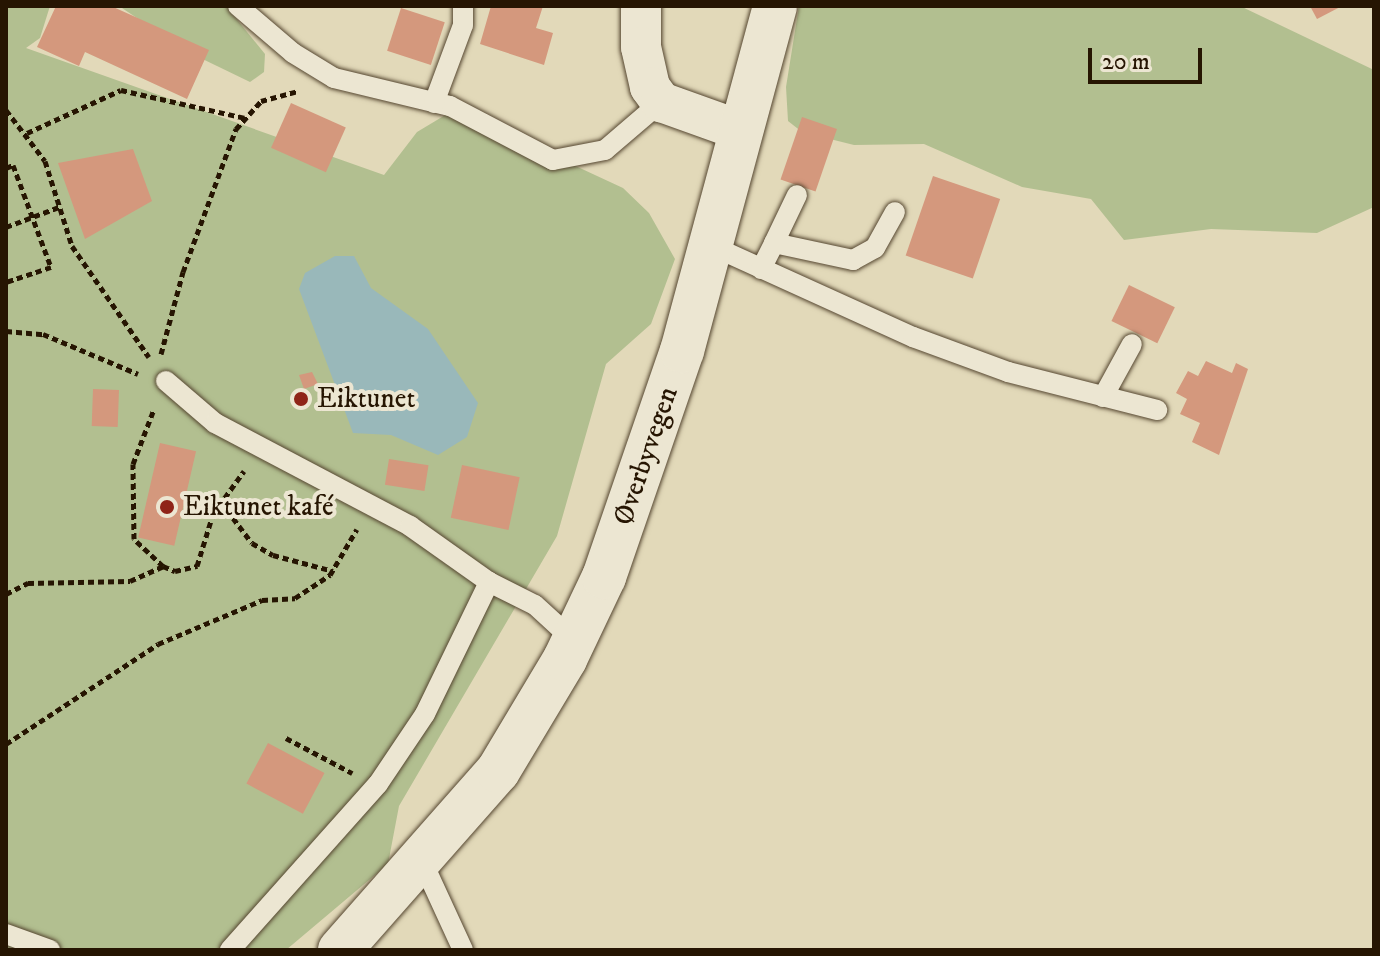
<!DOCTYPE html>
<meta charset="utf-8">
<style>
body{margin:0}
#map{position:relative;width:1380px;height:956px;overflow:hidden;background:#e2d9b9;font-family:"IM FELL DW Pica",serif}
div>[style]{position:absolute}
.green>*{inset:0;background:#b2bf90}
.water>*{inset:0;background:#99b8ba}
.building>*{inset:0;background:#d4987d;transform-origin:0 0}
.path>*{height:5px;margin-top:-2.5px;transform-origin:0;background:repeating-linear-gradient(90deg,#261502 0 6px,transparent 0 10px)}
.roads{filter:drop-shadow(0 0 2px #554630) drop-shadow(0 0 2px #554630)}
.service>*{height:20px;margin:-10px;padding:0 10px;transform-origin:10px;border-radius:10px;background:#ece6d2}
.minor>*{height:40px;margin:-20px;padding:0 20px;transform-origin:20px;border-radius:20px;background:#ece6d2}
.secondary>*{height:44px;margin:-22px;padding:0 22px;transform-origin:22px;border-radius:22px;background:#ece6d2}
.dots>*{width:22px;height:22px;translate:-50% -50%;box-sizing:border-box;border:4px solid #ece6d2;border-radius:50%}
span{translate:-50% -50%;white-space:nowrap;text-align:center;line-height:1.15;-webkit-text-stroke:8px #ece6d2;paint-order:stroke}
.poi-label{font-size:28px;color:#261502}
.left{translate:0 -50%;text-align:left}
.street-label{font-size:28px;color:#261502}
.frame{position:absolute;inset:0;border:8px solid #261502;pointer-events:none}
.scale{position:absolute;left:1088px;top:48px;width:114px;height:36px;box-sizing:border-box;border:4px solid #261502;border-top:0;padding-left:10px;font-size:24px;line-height:28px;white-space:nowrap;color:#261502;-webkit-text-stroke:6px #ece6d2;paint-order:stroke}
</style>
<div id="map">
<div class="green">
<div style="clip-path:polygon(6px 6px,50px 6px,40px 38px,26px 48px,384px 175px,417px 132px,447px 114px,513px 137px,623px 188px,649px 213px,675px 259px,651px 324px,606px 364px,557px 536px,399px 806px,388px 864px,286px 950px,6px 950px)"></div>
<div style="clip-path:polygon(119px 6px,226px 6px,265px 54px,264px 72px,250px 82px,186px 51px)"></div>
<div style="clip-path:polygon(799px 6px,1240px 6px,1374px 70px,1374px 207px,1317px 233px,1211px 229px,1124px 240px,1091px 199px,1022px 187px,924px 144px,854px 145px,802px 132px,788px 121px,786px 87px)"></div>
</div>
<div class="water">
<div style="clip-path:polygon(335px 256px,354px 256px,371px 288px,428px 329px,478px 403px,467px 437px,438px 455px,391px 435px,353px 433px,299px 289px,305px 273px)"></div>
</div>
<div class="building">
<div style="clip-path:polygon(56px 6px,111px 6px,209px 50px,187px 99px,85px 52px,79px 66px,37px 47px)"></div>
<div style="clip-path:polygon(491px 6px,543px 6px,536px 28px,553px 33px,544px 65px,480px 44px)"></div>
<div style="clip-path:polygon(1310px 6px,1342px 6px,1317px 19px)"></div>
<div style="left:401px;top:8px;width:46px;height:45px;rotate:18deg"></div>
<div style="left:291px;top:103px;width:60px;height:49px;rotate:24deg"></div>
<div style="left:802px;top:117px;width:37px;height:66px;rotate:19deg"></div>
<div style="clip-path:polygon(133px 149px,152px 201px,85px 239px,58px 163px)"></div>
<div style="left:933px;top:176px;width:71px;height:84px;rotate:19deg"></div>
<div style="left:1129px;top:285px;width:51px;height:40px;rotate:26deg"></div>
<div style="clip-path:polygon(1206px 361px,1232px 373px,1236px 363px,1248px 369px,1219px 455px,1192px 442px,1200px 423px,1180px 414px,1187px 399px,1176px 393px,1188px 371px,1198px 376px)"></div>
<div style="clip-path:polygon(312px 372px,318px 384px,304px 389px,299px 375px)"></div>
<div style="left:93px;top:389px;width:26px;height:37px;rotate:2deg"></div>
<div style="left:160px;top:443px;width:37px;height:97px;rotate:13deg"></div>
<div style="left:389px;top:459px;width:40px;height:26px;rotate:9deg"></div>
<div style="left:462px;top:465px;width:59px;height:54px;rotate:12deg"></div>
<div style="left:268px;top:743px;width:64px;height:46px;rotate:28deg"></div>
</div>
<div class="path">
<div style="left:6px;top:110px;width:64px;rotate:52.6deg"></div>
<div style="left:45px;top:161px;width:89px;rotate:72.4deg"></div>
<div style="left:72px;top:246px;width:135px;rotate:55.3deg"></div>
<div style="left:27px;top:133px;width:103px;rotate:-24.6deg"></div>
<div style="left:121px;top:90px;width:127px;rotate:12.7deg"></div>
<div style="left:6px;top:168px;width:8px;rotate:-23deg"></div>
<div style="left:13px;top:165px;width:109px;rotate:69.6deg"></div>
<div style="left:51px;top:267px;width:47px;rotate:161.6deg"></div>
<div style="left:6px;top:227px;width:57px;rotate:-20.7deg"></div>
<div style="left:6px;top:331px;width:37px;rotate:5deg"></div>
<div style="left:43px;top:334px;width:103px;rotate:22.8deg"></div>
<div style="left:161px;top:354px;width:85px;rotate:-75deg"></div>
<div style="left:183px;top:272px;width:153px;rotate:-69.7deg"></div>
<div style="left:236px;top:129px;width:38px;rotate:-48deg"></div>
<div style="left:261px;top:101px;width:38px;rotate:-15deg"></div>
<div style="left:194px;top:498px;width:35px;rotate:20deg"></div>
<div style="left:227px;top:510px;width:41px;rotate:52.9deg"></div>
<div style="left:252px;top:543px;width:24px;rotate:30deg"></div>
<div style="left:273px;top:555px;width:62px;rotate:14.9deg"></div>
<div style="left:163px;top:566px;width:13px;rotate:23deg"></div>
<div style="left:175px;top:571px;width:23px;rotate:-13deg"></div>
<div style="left:197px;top:566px;width:54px;rotate:-72.9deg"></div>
<div style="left:213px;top:514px;width:53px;rotate:-54.2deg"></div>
<div style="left:6px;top:594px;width:25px;rotate:-27deg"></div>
<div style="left:28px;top:583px;width:102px;rotate:-1.1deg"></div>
<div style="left:130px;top:581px;width:36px;rotate:-24deg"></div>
<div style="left:163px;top:566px;width:40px;rotate:-137deg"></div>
<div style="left:134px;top:539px;width:75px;rotate:-90.8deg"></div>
<div style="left:133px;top:464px;width:59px;rotate:-69.1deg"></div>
<div style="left:286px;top:738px;width:75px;rotate:27.9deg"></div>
<div style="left:6px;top:744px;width:182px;rotate:-33.3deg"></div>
<div style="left:158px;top:644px;width:113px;rotate:-22.9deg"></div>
<div style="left:262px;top:600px;width:33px;rotate:-3deg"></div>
<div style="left:295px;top:598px;width:42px;rotate:-33.3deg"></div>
<div style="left:330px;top:575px;width:53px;rotate:-59.6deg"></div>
</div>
<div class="roads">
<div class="service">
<div style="left:238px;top:6px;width:72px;rotate:40.5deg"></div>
<div style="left:293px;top:53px;width:48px;rotate:31.4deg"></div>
<div style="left:334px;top:78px;width:119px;rotate:13.6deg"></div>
<div style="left:450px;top:106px;width:116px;rotate:27.7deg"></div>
<div style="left:553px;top:160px;width:53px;rotate:-10.9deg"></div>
<div style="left:605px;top:150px;width:74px;rotate:-40.6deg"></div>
<div style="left:434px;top:103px;width:83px;rotate:-69.6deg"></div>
<div style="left:463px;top:25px;width:19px;rotate:-90deg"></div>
<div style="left:774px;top:243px;width:53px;rotate:-64.4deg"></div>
<div style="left:710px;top:245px;width:223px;rotate:24.4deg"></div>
<div style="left:913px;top:337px;width:101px;rotate:20.2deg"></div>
<div style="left:1008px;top:372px;width:154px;rotate:14.3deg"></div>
<div style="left:761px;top:269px;width:29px;rotate:-63deg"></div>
<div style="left:774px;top:243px;width:81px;rotate:12.1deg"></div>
<div style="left:853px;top:260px;width:25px;rotate:-29deg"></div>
<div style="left:875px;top:248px;width:41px;rotate:-60.9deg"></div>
<div style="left:166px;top:381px;width:65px;rotate:40.6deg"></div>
<div style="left:215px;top:423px;width:221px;rotate:27.8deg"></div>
<div style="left:410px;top:526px;width:97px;rotate:35.3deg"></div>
<div style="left:1103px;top:397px;width:60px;rotate:-61.3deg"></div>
<div style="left:423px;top:863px;width:96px;rotate:65.3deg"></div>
<div style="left:6px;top:934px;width:47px;rotate:20deg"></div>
<div style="left:230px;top:950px;width:222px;rotate:-48.3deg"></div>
<div style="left:378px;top:784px;width:84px;rotate:-56.1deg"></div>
<div style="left:425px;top:714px;width:147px;rotate:-64.1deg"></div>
<div style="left:489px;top:582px;width:51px;rotate:26.6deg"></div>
<div style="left:535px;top:605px;width:49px;rotate:42.5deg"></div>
</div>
<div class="minor">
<div style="left:641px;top:6px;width:41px;rotate:90deg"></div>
<div style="left:641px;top:47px;width:41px;rotate:77.3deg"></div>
<div style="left:650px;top:87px;width:19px;rotate:54deg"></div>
<div style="left:661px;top:102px;width:86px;rotate:19.7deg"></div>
</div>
<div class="secondary">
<div style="left:340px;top:950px;width:239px;rotate:-48.6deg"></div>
<div style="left:498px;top:771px;width:131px;rotate:-59.1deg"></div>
<div style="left:565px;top:659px;width:91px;rotate:-64.6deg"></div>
<div style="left:604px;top:577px;width:239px;rotate:-71deg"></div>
<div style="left:682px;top:351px;width:357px;rotate:-74.9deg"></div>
</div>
</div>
<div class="dots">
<div style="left:301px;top:399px;background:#8f2418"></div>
<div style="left:167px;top:507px;background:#8f2418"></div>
</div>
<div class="poi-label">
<span class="left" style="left:317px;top:399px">Eiktunet</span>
<span class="left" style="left:183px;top:507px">Eiktunet kafé</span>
</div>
<div class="street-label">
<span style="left:646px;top:456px;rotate:-71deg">Øverbyvegen</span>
</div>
<div class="frame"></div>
<div class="scale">20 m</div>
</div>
